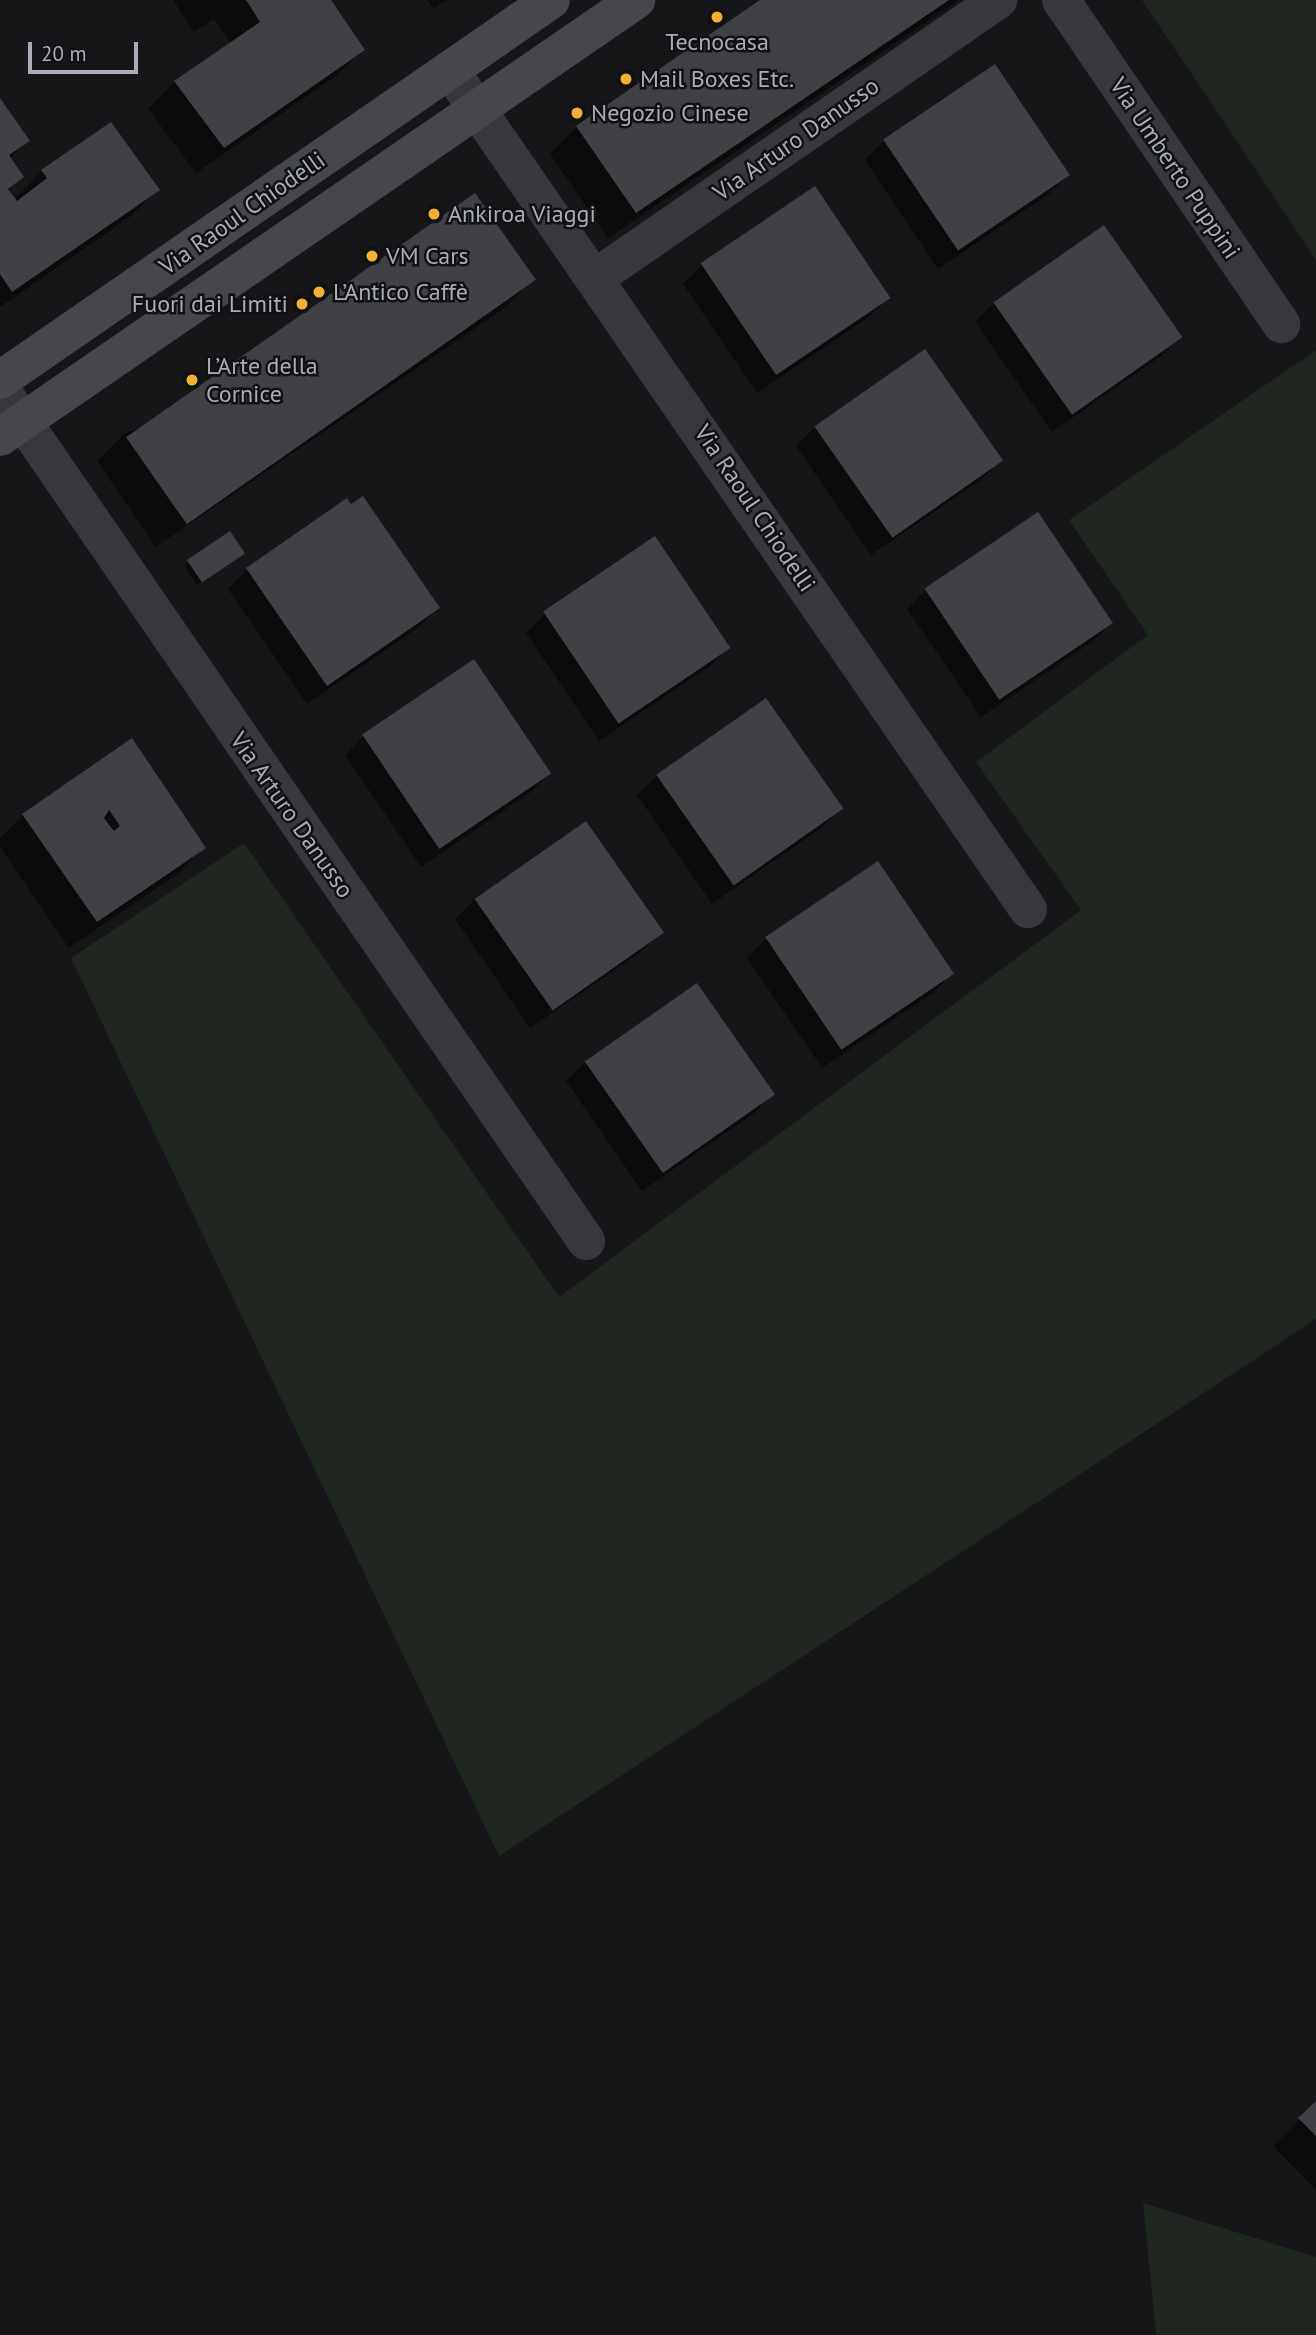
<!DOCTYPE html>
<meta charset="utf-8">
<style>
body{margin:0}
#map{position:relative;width:1316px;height:2335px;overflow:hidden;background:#161618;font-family:"PT Sans",sans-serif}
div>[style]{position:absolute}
.green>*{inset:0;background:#1e261f}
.shadow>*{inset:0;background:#0007}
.building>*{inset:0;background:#404145;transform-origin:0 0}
.minor>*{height:38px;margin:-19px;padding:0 19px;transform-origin:19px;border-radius:19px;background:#37383d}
.secondary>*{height:38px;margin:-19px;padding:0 19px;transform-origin:19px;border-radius:19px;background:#45474d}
.dots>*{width:19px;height:19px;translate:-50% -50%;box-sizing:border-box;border:4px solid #111113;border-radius:50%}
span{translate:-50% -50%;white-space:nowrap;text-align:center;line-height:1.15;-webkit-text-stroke:5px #111113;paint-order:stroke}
.poi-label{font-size:24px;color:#a8adb8}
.left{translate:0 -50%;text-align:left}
.right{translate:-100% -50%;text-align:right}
.street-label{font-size:24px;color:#a8adb8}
.scale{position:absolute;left:28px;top:42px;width:110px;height:32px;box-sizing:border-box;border:4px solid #a8adb8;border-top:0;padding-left:9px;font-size:21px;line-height:24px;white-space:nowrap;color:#a8adb8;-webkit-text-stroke:5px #111113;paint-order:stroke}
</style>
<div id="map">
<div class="green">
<div style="clip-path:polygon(1142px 0,1316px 0,1316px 260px)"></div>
<div style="clip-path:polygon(1316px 350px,1316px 1319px,499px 1856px,71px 958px,244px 843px,559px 1297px,1081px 910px,976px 762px,1148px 635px,1069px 520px)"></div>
<div style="clip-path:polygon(1143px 2203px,1316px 2257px,1316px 2335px,1156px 2335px)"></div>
</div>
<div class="shadow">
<div style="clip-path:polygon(173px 0,329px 0,363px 50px,336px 76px,196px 173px,148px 109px,175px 82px,231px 44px,214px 19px,194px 32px)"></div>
<div style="clip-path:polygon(427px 0,447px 0,434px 9px)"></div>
<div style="clip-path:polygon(763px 0,959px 0,608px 238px,550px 154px,577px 127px)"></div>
<div style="clip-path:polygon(0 101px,27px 141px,10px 159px,22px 177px,7px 192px,14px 200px,42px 171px,157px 190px,131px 216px,0 307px)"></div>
<div style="clip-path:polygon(884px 141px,1068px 175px,1049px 194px,938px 269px,865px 160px)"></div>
<div style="clip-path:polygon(814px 188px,888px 297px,869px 317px,757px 393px,683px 284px,702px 265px)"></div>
<div style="clip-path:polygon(532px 280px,506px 307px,156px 547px,97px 461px,124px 434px)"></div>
<div style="clip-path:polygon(994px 303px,1180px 337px,1161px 356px,1052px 432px,975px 322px)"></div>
<div style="clip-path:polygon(815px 427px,1000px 461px,981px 480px,871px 555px,796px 446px)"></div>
<div style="clip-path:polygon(347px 500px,438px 607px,419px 627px,307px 704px,228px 589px,247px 570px)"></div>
<div style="clip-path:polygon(655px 539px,729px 647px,710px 666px,599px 741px,526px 633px,545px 614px)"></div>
<div style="clip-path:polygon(238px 557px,197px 585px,184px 565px,188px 561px)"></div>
<div style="clip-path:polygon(926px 590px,1111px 623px,1092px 642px,981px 717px,907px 609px)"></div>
<div style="clip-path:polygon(765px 701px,841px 809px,821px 828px,712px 904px,637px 795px,657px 776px)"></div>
<div style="clip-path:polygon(364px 736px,550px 773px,531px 792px,421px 867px,345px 755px)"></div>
<div style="clip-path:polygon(131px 741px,204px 847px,177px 874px,69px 948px,0 847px,0 838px,23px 815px)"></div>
<div style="clip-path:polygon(586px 824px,661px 932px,641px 952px,530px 1028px,455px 919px,475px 899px)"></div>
<div style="clip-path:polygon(766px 939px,952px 973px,933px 993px,822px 1068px,747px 958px)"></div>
<div style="clip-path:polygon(585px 1062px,772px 1095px,753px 1114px,642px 1191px,566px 1081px)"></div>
<div style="clip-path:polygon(1316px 2103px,1316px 2190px,1273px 2146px)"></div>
</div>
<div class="building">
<div style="clip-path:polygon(246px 0,331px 0,365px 50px,224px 148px,174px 81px,260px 22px)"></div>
<div style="clip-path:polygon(760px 0,949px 0,636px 213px,576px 126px)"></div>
<div style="left:995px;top:64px;width:134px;height:135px;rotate:56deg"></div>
<div style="clip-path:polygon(0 98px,30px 141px,9px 155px,24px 177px,8px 189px,17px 201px,47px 178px,41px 170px,111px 122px,160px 190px,12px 292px,0 274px)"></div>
<div style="left:815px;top:186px;width:135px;height:138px;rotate:56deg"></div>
<div style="left:475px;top:193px;width:106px;height:426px;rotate:55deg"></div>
<div style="left:1104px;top:225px;width:137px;height:135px;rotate:55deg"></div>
<div style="left:925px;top:349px;width:136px;height:135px;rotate:55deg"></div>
<div style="clip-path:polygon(363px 496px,440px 608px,327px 686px,246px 568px,347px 498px,351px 504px)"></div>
<div style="left:1038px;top:512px;width:134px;height:137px;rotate:56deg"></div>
<div style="left:230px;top:531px;width:27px;height:52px;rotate:56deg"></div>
<div style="left:655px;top:536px;width:135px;height:135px;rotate:56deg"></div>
<div style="left:474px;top:659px;width:138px;height:135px;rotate:56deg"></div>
<div style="left:766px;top:698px;width:135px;height:134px;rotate:55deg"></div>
<div style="clip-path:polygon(evenodd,132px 738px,206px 848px,97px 922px,22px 814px,132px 738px,109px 810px,120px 826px,114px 831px,104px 818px,109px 810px)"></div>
<div style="left:586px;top:821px;width:136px;height:136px;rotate:55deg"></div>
<div style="left:878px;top:861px;width:136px;height:136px;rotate:56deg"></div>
<div style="left:697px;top:983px;width:136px;height:137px;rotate:55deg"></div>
<div style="clip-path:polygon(1316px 2101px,1316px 2136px,1298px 2118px)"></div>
</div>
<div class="minor">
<div style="left:1061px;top:0;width:392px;rotate:55.8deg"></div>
<div style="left:450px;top:70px;width:1019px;rotate:55.44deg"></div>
<div style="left:595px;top:278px;width:490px;rotate:-34.6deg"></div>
<div style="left:0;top:388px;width:1035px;rotate:55.51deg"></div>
</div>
<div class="secondary">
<div style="left:0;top:380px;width:669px;rotate:-34.59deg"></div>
<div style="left:0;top:437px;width:772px;rotate:-34.49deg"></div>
</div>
<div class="dots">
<div style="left:717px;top:17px;background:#f2b134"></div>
<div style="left:626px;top:79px;background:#f2b134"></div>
<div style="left:577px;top:113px;background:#f2b134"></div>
<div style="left:434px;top:214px;background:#f2b134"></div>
<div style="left:372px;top:256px;background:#f2b134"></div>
<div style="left:319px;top:292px;background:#f2b134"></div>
<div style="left:302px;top:304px;background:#f2b134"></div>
<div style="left:192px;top:380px;background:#f2b134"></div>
</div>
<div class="poi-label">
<span style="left:717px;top:42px">Tecnocasa</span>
<span class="left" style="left:640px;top:79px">Mail Boxes Etc.</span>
<span class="left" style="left:591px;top:113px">Negozio Cinese</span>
<span class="left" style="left:448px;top:214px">Ankiroa Viaggi</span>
<span class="left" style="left:386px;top:256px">VM Cars</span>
<span class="left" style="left:333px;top:292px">L’Antico Caffè</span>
<span class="right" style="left:288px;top:304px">Fuori dai Limiti</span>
<span class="left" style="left:206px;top:380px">L’Arte della<br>Cornice</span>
</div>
<div class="street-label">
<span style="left:796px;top:139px;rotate:-35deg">Via Arturo Danusso</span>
<span style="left:1175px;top:168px;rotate:56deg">Via Umberto Puppini</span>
<span style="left:242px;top:213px;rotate:-35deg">Via Raoul Chiodelli</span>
<span style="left:755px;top:508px;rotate:56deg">Via Raoul Chiodelli</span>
<span style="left:292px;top:815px;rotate:55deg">Via Arturo Danusso</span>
</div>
<div class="scale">20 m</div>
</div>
